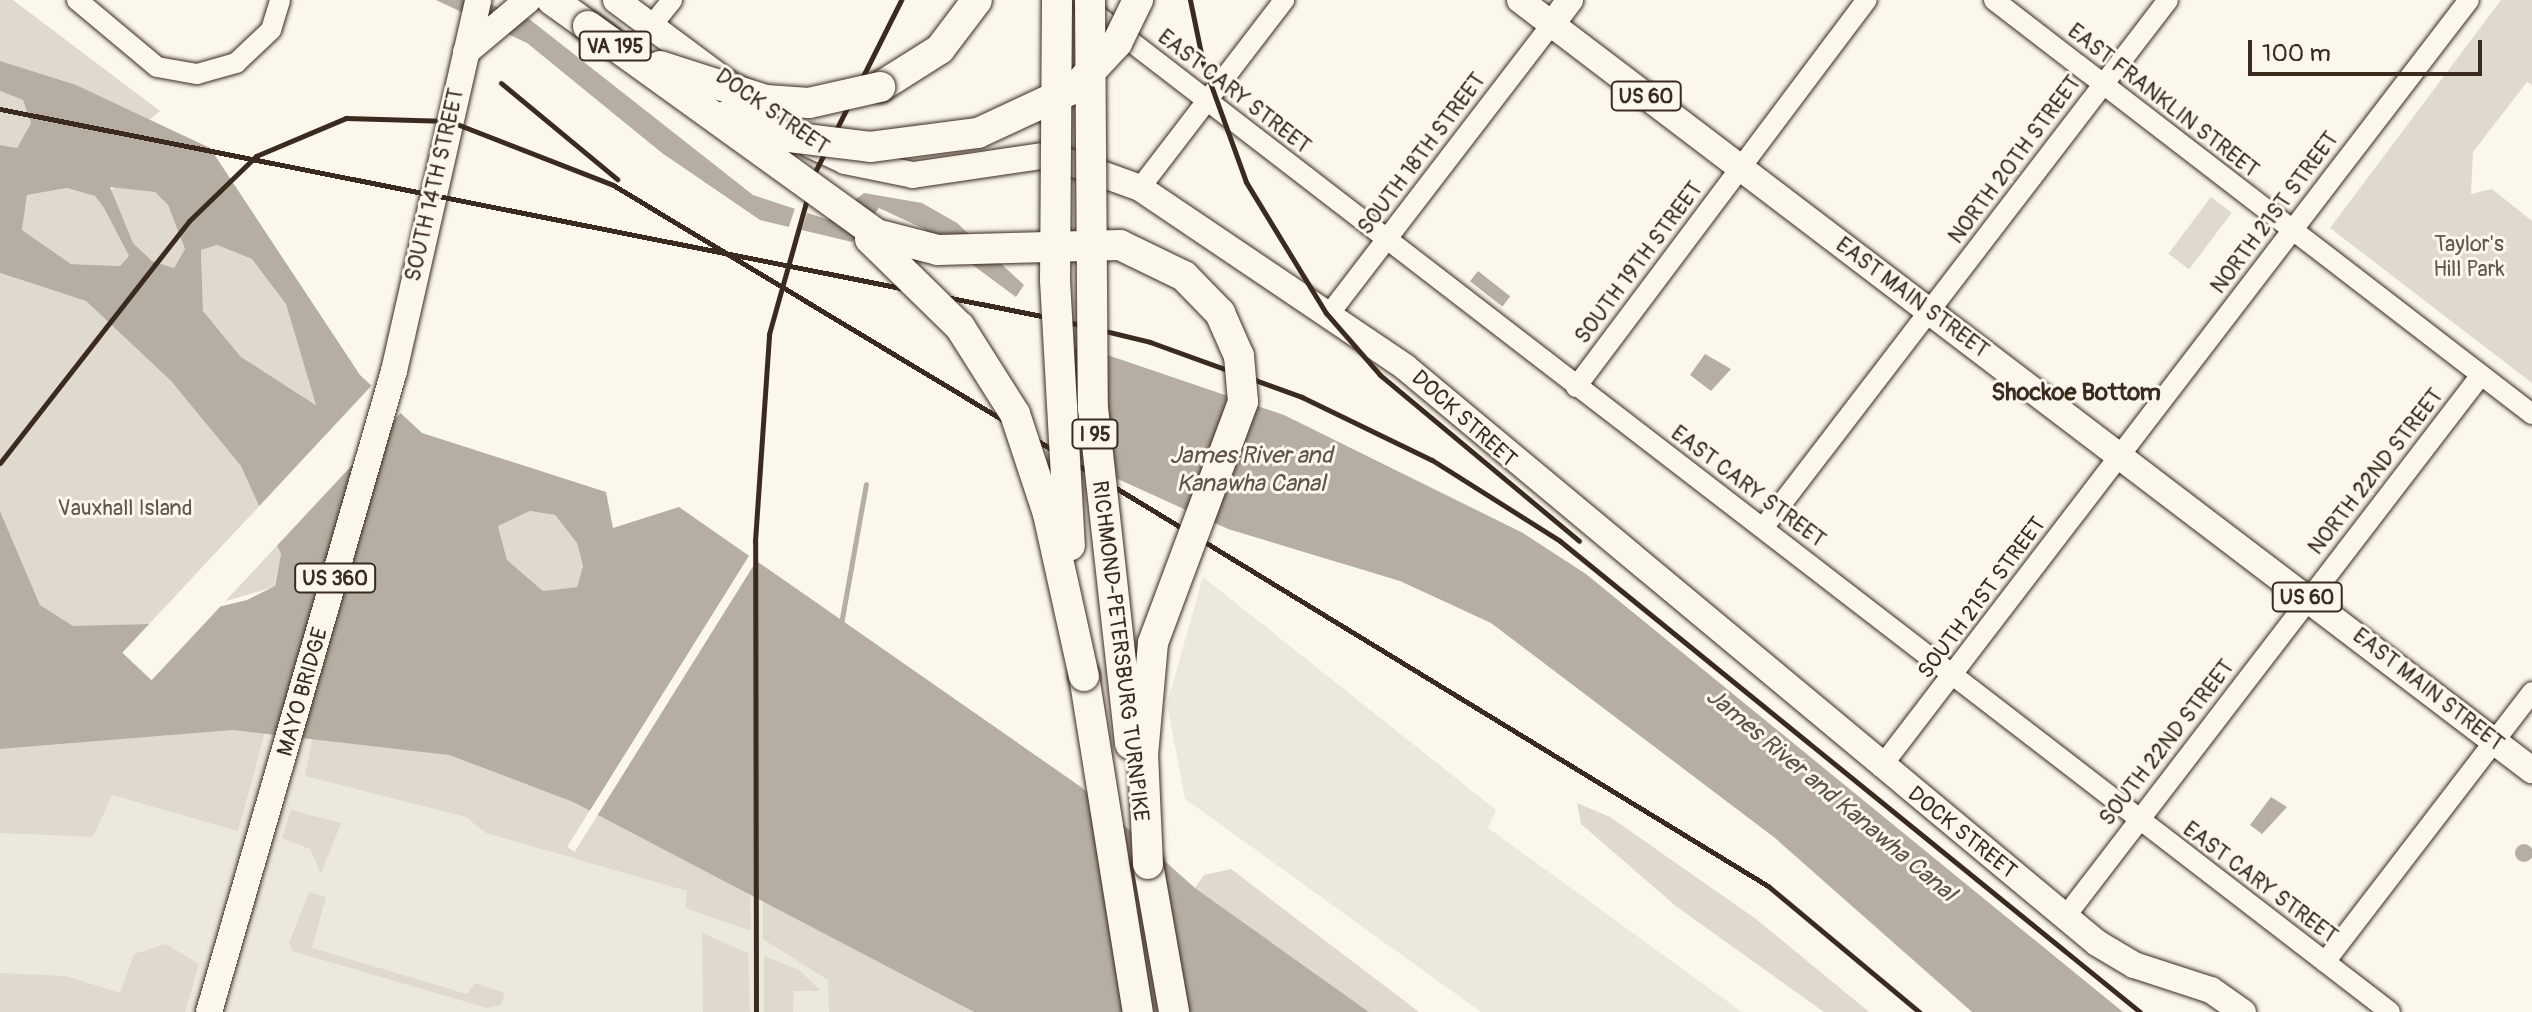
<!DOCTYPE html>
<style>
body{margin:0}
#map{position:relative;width:2532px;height:1012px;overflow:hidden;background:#fbf7ec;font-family:Pangolin,sans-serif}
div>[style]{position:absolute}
.built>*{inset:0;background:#ede8dd}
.green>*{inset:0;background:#dfd9ce;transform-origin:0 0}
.water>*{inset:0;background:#b6aea2;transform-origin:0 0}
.round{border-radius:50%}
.pier>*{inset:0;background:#fbf7ec;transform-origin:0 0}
.stream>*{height:5px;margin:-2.5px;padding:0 2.5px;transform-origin:2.5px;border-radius:2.5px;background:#b6aea2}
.roads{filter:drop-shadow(0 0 2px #3b2a1e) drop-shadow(0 0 2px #3b2a1e)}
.minor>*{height:20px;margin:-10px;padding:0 10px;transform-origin:10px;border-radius:10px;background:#fbf7ec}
.major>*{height:26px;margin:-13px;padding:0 13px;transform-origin:13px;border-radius:13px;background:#fbf7ec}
.highway>*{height:30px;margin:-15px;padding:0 15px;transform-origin:15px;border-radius:15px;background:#fbf7ec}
.rail>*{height:5px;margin:-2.5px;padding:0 2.5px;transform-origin:2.5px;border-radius:2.5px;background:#3b2a1e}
.bridges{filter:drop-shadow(0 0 2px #3b2a1e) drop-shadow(0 0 2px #3b2a1e)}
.highway-bridge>*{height:30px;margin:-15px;padding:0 15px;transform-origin:15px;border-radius:15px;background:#fbf7ec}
span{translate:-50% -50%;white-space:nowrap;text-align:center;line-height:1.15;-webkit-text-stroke:6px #fbf7ec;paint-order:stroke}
.shield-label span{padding:2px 6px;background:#fbf7ec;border:2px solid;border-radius:6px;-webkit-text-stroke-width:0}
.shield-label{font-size:20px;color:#3b2a1e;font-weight:700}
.street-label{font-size:22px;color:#3b2a1e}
.park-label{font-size:22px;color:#64564a}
.neighbourhood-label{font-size:24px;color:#3b2a1e;font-weight:700}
.water-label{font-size:24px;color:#605246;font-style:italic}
.scale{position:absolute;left:2248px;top:40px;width:234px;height:36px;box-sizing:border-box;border:4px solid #3b2a1e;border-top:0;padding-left:10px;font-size:24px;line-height:28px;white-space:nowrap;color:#3b2a1e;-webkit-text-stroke:6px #fbf7ec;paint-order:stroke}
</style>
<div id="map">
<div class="built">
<div style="clip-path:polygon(1203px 577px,1496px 810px,1488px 828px,1742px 1012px,1481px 1012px,1185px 799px,1167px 704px)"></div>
<div style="clip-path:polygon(233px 730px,390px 744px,659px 845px,974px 1012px,0 1012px,0 749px)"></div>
</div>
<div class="green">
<div style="clip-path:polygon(0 0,13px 0,160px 111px,149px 120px,0 61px)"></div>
<div style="clip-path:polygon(2501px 0,2532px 0,2532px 85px,2527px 82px,2473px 152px,2471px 194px,2492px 189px,2532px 221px,2532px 383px,2330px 228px)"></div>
<div style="clip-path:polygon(0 91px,23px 100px,31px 123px,17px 148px,0 145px)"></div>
<div style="clip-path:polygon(114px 186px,155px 192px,168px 205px,185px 249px,174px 268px,152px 261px,133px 243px,108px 197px)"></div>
<div style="clip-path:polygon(67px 188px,95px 196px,104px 208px,129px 256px,120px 266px,71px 264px,22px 230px,27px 195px)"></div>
<div style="left:2211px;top:197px;width:26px;height:71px;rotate:37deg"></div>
<div style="clip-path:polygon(217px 245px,252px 259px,286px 303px,317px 405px,241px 357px,203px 311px,201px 250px)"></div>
<div style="clip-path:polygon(0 273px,86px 301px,171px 381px,241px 466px,266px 511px,281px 554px,274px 587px,148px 624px,73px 627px,40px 605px,0 511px)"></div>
<div style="clip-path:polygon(530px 511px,555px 515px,577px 543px,583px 566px,577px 587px,543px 591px,507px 560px,498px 526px)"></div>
<div style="clip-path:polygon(233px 730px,265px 732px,238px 831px,112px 795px,93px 837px,0 833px,0 749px)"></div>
<div style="clip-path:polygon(313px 736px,449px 755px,573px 802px,750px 894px,751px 931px,685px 908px,687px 891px,486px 833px,466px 817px,305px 776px)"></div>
<div style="clip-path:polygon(1577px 803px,1610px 817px,1756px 919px,1869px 1012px,1824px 1012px,1677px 907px,1581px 824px)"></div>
<div style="clip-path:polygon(291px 810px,341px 823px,321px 874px,310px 849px,282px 838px)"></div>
<div style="clip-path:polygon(1231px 869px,1419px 1012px,1369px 1012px,1195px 888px,1204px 875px)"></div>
<div style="clip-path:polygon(309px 892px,326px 897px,312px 948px,467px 994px,475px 983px,505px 993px,501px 1005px,487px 1008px,292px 951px,289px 943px)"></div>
<div style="clip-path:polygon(763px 901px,974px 1012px,829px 1012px,828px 980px,763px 939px)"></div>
<div style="clip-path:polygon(702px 933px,748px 953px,750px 1012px,703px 1012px)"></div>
<div style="clip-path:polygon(166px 944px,199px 964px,185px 1012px,0 1012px,0 973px,66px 976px,120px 993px,134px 954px)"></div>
<div style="clip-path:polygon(764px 956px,799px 970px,821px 991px,794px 991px,793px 1012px,764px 1012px)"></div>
</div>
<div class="water">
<div style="clip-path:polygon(436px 0,478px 0,528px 18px,753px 195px,829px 220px,864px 193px,922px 203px,957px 223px,1024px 285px,1016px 297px,924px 229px,879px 208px,852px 242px,760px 220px,662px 153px,527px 43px)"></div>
<div style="clip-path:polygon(evenodd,0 61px,76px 85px,210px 148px,360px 375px,422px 433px,606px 492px,613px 528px,679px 507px,1081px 787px,1195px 888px,1369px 1012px,974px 1012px,573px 802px,449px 755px,233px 730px,0 749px,0 511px,40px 605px,73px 626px,148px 624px,247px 600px,275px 586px,281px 554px,241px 466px,171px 381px,86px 301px,0 273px,0 145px,17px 148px,31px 123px,23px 100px,0 91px,0 61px,110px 187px,155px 192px,168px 205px,185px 249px,174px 268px,152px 261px,133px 243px,110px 187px,0 61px,67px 188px,95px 196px,104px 208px,129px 256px,120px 266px,71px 264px,22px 230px,27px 195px,67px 188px,0 61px,217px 245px,252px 259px,286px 304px,316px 405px,241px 357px,203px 311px,201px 250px,217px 245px,0 61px,530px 511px,555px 515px,577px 543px,583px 566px,577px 587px,543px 591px,507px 560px,498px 526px,530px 511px)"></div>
<div style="left:1478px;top:271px;width:41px;height:13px;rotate:38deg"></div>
<div style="clip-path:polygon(1078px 345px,1284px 415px,1523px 533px,1586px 574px,2123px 1012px,1972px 1012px,1775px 838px,1491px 623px,1400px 581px,1228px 529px,1109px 475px,1068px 363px)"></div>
<div style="clip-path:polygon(1705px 354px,1731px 369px,1711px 391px,1690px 375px)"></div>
<div style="clip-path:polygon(2271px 797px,2287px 807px,2262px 834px,2250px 825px)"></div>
<div class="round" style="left:2515px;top:844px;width:18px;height:18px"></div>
</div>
<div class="pier">
<div style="left:796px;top:205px;width:13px;height:29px;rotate:18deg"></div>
<div style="left:374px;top:383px;width:40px;height:369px;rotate:43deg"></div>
<div style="left:752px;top:551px;width:9px;height:349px;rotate:32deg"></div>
</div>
<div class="stream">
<div style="left:841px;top:624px;width:142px;rotate:-79.9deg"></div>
</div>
<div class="roads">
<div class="minor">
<div style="left:77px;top:0;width:104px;rotate:39.9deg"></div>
<div style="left:157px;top:67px;width:41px;rotate:9.9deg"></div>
<div style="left:197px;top:74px;width:41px;rotate:-15.8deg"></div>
<div style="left:236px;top:63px;width:48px;rotate:-43.3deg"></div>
<div style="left:271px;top:30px;width:31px;rotate:-73deg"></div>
<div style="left:1994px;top:0;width:679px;rotate:37.58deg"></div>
<div style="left:1086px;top:7px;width:1646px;rotate:37.62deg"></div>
<div style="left:652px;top:25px;width:32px;rotate:-51deg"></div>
<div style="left:1140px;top:188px;width:237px;rotate:-52.5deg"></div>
<div style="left:1330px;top:313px;width:364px;rotate:-52.5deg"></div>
<div style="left:1576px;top:387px;width:484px;rotate:-53.1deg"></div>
<div style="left:1763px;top:528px;width:665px;rotate:-52.51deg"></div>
<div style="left:1881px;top:767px;width:966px;rotate:-52.53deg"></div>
<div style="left:2065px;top:917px;width:683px;rotate:-52.49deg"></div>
<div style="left:2325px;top:962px;width:340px;rotate:-52.5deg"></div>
</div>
<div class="major">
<div style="left:616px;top:0;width:243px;rotate:36.6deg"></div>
<div style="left:811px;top:145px;width:38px;rotate:25deg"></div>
<div style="left:845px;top:161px;width:69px;rotate:11.6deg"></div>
<div style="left:913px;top:175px;width:137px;rotate:-8.4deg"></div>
<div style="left:1049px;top:155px;width:97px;rotate:19.9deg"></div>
<div style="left:1140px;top:188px;width:320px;rotate:34deg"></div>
<div style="left:1405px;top:367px;width:900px;rotate:39.77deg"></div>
<div style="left:2097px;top:943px;width:43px;rotate:30.7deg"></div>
<div style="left:2134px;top:965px;width:81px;rotate:18deg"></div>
<div style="left:2211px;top:990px;width:39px;rotate:35deg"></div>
<div style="left:1520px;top:0;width:1272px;rotate:37.27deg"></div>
<div style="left:1552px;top:24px;width:30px;rotate:-53deg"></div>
<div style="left:466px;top:52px;width:81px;rotate:-40deg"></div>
<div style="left:209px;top:1012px;width:667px;rotate:-73.9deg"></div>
<div style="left:394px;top:371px;width:380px;rotate:-77.2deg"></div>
</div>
<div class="highway">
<div style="left:552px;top:0;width:70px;rotate:35.7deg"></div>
<div style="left:880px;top:87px;width:71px;rotate:-32.3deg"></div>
<div style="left:940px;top:49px;width:61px;rotate:-52.9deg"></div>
<div style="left:1084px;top:676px;width:340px;rotate:80.9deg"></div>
<div style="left:1148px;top:864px;width:150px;rotate:80deg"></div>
</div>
</div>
<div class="rail">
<div style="left:1190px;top:0;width:64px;rotate:78.3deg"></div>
<div style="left:1203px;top:63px;width:127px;rotate:70.1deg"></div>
<div style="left:1246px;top:182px;width:153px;rotate:58.6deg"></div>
<div style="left:1326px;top:313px;width:82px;rotate:48.9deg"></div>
<div style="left:1380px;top:375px;width:259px;rotate:39.8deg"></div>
<div style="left:501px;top:83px;width:151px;rotate:39.6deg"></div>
<div style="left:0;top:109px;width:1067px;rotate:11.24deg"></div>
<div style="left:1047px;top:317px;width:106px;rotate:13.6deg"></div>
<div style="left:1150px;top:342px;width:162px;rotate:19.9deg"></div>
<div style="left:1302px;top:397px;width:144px;rotate:25.9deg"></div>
<div style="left:1432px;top:460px;width:151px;rotate:32.3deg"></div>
<div style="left:1560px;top:541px;width:747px;rotate:39.08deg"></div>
<div style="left:0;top:463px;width:307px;rotate:-52deg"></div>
<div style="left:189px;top:221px;width:93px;rotate:-44.1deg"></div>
<div style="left:256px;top:156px;width:98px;rotate:-22.9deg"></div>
<div style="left:346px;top:118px;width:103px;rotate:1.7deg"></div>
<div style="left:449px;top:121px;width:176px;rotate:21.3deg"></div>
<div style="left:613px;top:185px;width:626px;rotate:31.07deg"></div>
<div style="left:1149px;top:508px;width:725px;rotate:31.41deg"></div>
<div style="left:1768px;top:886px;width:197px;rotate:39.8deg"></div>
<div style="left:756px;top:1012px;width:471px;rotate:-90.1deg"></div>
<div style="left:755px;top:541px;width:207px;rotate:-86.1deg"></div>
<div style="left:769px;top:334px;width:166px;rotate:-74.3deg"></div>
<div style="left:814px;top:174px;width:195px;rotate:-63.4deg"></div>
</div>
<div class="bridges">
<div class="highway-bridge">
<div style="left:1057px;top:0;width:280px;rotate:90.4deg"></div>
<div style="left:1055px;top:280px;width:266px;rotate:86.8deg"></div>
<div style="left:1090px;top:0;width:408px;rotate:89.6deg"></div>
<div style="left:1093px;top:408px;width:338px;rotate:83.7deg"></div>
<div style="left:588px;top:26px;width:355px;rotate:35.8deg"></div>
<div style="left:876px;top:234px;width:64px;rotate:14.5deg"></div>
<div style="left:938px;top:250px;width:182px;rotate:-1.6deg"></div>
<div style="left:1120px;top:245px;width:71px;rotate:25.8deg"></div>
<div style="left:1184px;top:276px;width:52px;rotate:45.8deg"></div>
<div style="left:1220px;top:313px;width:47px;rotate:66.2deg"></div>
<div style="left:1239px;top:356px;width:46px;rotate:85deg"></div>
<div style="left:1243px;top:402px;width:257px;rotate:110.5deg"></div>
<div style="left:1153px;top:643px;width:111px;rotate:95.1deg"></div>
<div style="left:1143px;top:754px;width:110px;rotate:87.4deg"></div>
<div style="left:660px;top:66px;width:111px;rotate:17.8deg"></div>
<div style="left:766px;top:100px;width:43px;rotate:4deg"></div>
<div style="left:809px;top:103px;width:73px;rotate:-12.7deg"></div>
<div style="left:726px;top:116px;width:59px;rotate:20deg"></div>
<div style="left:781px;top:136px;width:90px;rotate:7deg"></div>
<div style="left:870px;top:147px;width:109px;rotate:-7.4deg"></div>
<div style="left:978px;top:133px;width:107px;rotate:-24.9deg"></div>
<div style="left:1075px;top:88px;width:62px;rotate:-47deg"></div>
<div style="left:1117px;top:43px;width:48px;rotate:-64deg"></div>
<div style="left:870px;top:239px;width:126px;rotate:44.4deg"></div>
<div style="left:960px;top:327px;width:103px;rotate:57.7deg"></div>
<div style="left:1015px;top:414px;width:105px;rotate:71.7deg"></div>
<div style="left:1048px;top:514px;width:166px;rotate:77.5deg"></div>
</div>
</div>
<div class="shield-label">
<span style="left:615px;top:46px">VA 195</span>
<span style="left:1646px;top:96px">US 60</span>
<span style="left:1095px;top:434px">I 95</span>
<span style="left:335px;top:578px">US 360</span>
<span style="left:2307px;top:597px">US 60</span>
</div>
<div class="street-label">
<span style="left:1234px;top:92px;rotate:38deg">EAST CARY STREET</span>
<span style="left:2163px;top:101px;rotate:38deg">EAST FRANKLIN STREET</span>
<span style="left:772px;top:112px;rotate:35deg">DOCK STREET</span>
<span style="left:1422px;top:154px;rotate:-53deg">SOUTH 18TH STREET</span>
<span style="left:2015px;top:160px;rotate:-53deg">NORTH 20TH STREET</span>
<span style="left:435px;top:185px;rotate:-77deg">SOUTH 14TH STREET</span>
<span style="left:2275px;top:213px;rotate:-53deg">NORTH 21ST STREET</span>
<span style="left:1639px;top:263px;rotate:-53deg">SOUTH 19TH STREET</span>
<span style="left:1912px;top:298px;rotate:37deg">EAST MAIN STREET</span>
<span style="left:1464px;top:419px;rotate:42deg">DOCK STREET</span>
<span style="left:2376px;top:472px;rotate:-52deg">NORTH 22ND STREET</span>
<span style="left:1748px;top:487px;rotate:37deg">EAST CARY STREET</span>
<span style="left:1982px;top:598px;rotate:-53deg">SOUTH 21ST STREET</span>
<span style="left:1120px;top:651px;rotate:83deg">RICHMOND-PETERSBURG TURNPIKE</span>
<span style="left:2428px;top:690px;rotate:38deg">EAST MAIN STREET</span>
<span style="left:303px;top:692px;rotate:-74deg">MAYO BRIDGE</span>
<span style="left:2167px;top:743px;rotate:-52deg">SOUTH 22ND STREET</span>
<span style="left:1962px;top:833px;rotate:39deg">DOCK STREET</span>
<span style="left:2260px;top:883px;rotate:37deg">EAST CARY STREET</span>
</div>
<div class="park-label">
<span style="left:2469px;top:257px">Taylor's<br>Hill Park</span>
<span style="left:125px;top:509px">Vauxhall Island</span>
</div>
<div class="neighbourhood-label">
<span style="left:2076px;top:393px">Shockoe Bottom</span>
</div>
<div class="water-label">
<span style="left:1251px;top:470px">James River and<br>Kanawha Canal</span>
<span style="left:1831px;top:795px;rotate:40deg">James River and Kanawha Canal</span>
</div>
<div class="scale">100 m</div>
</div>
